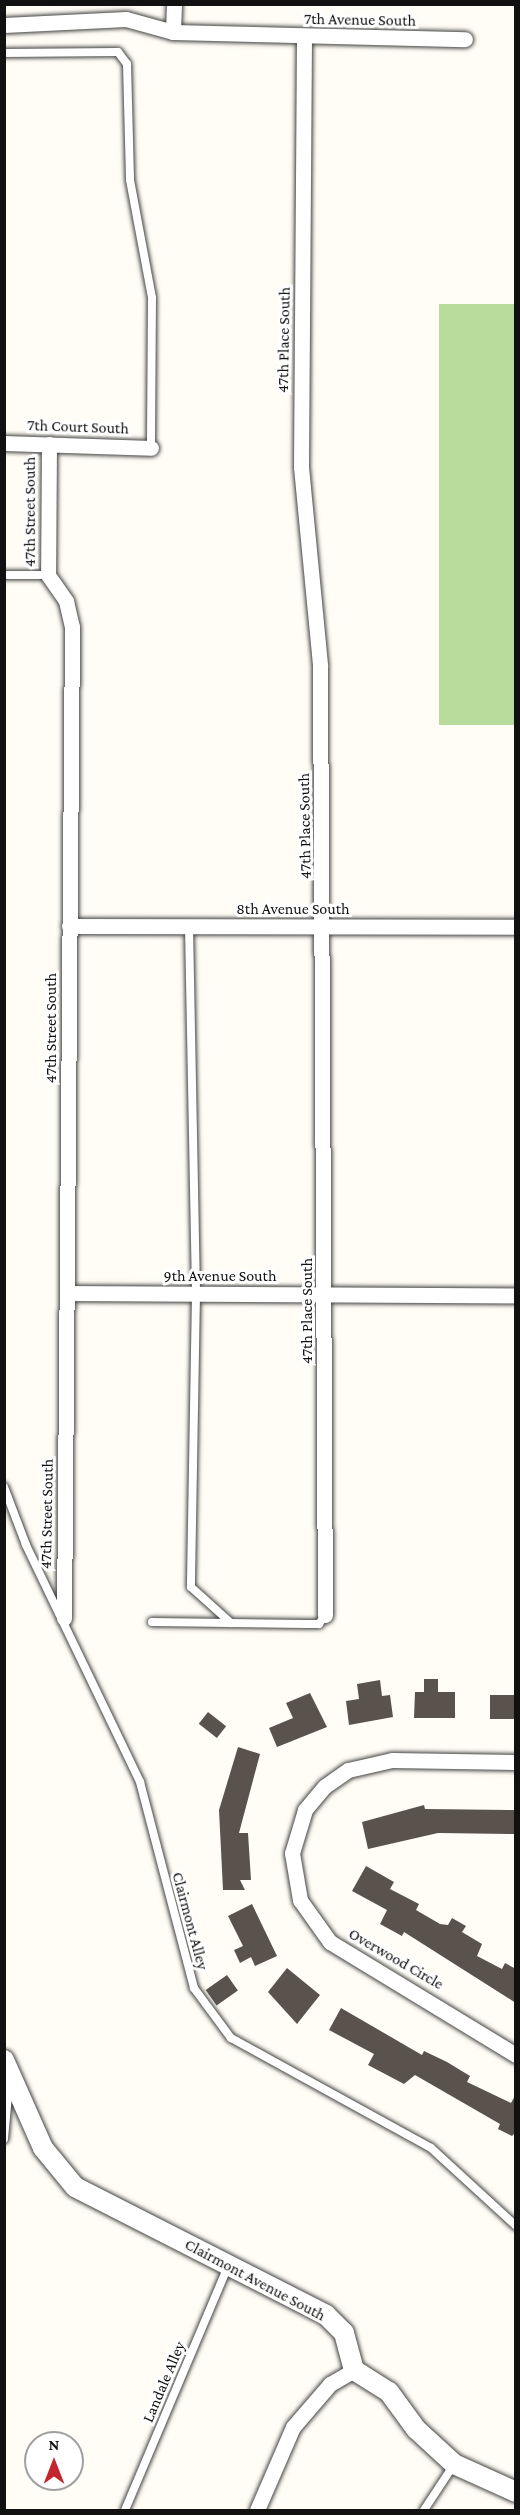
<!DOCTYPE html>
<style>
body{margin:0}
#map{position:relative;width:520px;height:2515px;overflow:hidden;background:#fffdf5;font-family:"Crimson Pro",serif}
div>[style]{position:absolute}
.forest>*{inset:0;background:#b9dc9c;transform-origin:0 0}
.building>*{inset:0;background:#5a524d;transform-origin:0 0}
.roads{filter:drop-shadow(0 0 2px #444) drop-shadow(0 0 2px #444)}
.service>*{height:8px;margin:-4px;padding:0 4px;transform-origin:4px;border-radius:4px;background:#fff}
.minor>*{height:15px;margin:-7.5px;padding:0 7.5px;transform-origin:7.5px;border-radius:7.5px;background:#fff}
.tertiary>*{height:20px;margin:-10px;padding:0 10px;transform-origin:10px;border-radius:10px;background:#fff}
span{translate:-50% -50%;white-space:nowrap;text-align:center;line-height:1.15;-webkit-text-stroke:6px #fff;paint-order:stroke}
.street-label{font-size:16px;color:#111}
.frame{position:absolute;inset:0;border:6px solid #111;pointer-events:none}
.north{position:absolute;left:24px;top:2431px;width:60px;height:60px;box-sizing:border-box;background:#fff;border:2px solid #a0a0a0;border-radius:50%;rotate:0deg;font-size:16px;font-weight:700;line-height:24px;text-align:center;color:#111}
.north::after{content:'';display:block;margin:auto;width:21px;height:27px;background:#c4262e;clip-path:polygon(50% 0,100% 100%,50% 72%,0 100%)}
</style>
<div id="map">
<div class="forest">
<div style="left:439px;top:304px;width:76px;height:421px"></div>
</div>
<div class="building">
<div style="clip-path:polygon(424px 1679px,438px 1679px,438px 1692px,455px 1692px,455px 1718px,414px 1718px,415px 1692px,424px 1692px)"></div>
<div style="clip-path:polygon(380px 1680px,382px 1696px,390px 1695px,393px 1717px,349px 1725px,346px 1701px,359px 1699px,357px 1684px)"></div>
<div style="clip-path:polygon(310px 1693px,327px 1727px,277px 1747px,269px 1728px,293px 1718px,286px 1703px)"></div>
<div style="left:490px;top:1695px;width:26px;height:24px"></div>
<div style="left:208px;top:1712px;width:23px;height:15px;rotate:38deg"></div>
<div style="clip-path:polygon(238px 1747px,260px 1754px,239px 1833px,248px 1833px,251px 1880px,240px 1880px,245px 1890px,223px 1890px,219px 1810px)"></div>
<div style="clip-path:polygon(424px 1805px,425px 1809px,516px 1810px,516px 1834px,438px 1833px,368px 1849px,362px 1822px)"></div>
<div style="clip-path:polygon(366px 1866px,394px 1882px,390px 1889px,419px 1904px,416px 1910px,440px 1924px,448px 1925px,452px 1918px,466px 1926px,462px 1932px,482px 1944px,477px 1956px,502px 1969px,505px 1963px,516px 1969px,516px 2003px,404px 1932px,402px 1936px,380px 1924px,387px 1910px,352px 1891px)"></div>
<div style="clip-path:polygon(252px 1904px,277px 1956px,255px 1966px,251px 1957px,240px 1963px,234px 1950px,243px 1946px,228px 1916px)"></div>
<div style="clip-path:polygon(287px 1968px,320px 1995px,297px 2024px,268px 1992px)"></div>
<div style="left:227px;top:1975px;width:19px;height:26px;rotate:55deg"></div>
<div style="clip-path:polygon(341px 2008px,422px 2055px,424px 2051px,447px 2062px,470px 2076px,467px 2082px,511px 2103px,516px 2094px,516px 2132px,512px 2136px,498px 2129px,500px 2124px,415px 2075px,404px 2084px,368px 2065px,374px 2054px,329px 2030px)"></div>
</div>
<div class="roads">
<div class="service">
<div style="left:4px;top:53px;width:114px;rotate:-0.5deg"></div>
<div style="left:118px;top:52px;width:15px;rotate:53deg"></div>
<div style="left:127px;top:64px;width:116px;rotate:88.5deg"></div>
<div style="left:130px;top:180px;width:120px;rotate:79.4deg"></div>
<div style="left:152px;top:298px;width:150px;rotate:90.4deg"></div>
<div style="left:4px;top:575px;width:44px"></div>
<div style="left:189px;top:927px;width:367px;rotate:88.9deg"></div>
<div style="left:196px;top:1294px;width:293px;rotate:91deg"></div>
<div style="left:191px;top:1587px;width:54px;rotate:42deg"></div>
<div style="left:4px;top:1487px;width:62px;rotate:69.2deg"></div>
<div style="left:26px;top:1545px;width:263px;rotate:64.3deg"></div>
<div style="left:140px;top:1782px;width:213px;rotate:75.3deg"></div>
<div style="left:194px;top:1988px;width:62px;rotate:53.5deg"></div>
<div style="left:231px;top:2038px;width:228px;rotate:28.8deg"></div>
<div style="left:431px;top:2148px;width:115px;rotate:42.5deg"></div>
<div style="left:152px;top:1622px;width:154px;rotate:0.7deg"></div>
<div style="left:306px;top:1624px;width:13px"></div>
<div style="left:319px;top:1624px;width:11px;rotate:-56deg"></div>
<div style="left:4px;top:2139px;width:55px;rotate:-84.8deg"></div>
<div style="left:125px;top:2510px;width:265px;rotate:-67.1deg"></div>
<div style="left:424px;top:2510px;width:53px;rotate:-56.6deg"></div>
</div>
<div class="minor">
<div style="left:4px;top:25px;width:122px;rotate:-2.8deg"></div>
<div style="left:126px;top:19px;width:49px;rotate:15.5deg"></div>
<div style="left:173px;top:32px;width:292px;rotate:1.4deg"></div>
<div style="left:173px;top:32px;width:28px;rotate:-88deg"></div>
<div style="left:304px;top:37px;width:430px;rotate:90.4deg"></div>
<div style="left:301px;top:467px;width:200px;rotate:84.5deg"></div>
<div style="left:320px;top:666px;width:949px;rotate:89.7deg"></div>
<div style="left:4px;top:443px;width:147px;rotate:1.9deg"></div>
<div style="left:49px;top:444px;width:131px;rotate:90.4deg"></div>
<div style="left:48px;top:575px;width:32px;rotate:55deg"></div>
<div style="left:66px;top:601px;width:27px;rotate:77deg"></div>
<div style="left:72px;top:627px;width:991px;rotate:90.46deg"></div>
<div style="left:69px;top:926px;width:447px;rotate:0.1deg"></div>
<div style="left:69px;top:1293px;width:447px;rotate:0.3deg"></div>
<div style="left:516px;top:1762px;width:124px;rotate:-179.1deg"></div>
<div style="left:392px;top:1760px;width:45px;rotate:167.2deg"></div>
<div style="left:348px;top:1770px;width:29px;rotate:145deg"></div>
<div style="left:324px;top:1787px;width:30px;rotate:130deg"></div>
<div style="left:305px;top:1810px;width:45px;rotate:106.8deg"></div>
<div style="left:292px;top:1853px;width:48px;rotate:80.3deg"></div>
<div style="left:300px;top:1900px;width:52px;rotate:54.5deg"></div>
<div style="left:330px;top:1942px;width:218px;rotate:31.3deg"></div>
<div style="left:257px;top:2510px;width:90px;rotate:-66.6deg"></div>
<div style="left:293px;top:2427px;width:57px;rotate:-49.3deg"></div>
<div style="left:330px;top:2384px;width:28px;rotate:-30deg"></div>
</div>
<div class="tertiary">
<div style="left:4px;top:2060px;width:96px;rotate:66.1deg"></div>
<div style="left:43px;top:2148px;width:50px;rotate:50.6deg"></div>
<div style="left:75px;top:2187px;width:282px;rotate:27deg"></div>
<div style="left:326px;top:2315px;width:25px;rotate:45deg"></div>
<div style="left:344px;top:2333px;width:38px;rotate:75deg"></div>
<div style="left:354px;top:2370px;width:41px;rotate:32.2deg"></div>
<div style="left:389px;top:2392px;width:46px;rotate:53.9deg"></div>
<div style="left:416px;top:2429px;width:52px;rotate:42.6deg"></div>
<div style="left:454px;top:2464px;width:68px;rotate:24.3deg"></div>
</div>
</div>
<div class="street-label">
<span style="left:360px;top:20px;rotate:1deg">7th Avenue South</span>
<span style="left:284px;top:340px;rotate:-89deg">47th Place South</span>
<span style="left:78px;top:427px;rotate:2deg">7th Court South</span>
<span style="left:30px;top:512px;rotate:-90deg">47th Street South</span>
<span style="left:305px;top:826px;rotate:-91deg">47th Place South</span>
<span style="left:293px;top:909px">8th Avenue South</span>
<span style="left:51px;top:1028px;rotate:-90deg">47th Street South</span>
<span style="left:220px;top:1276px">9th Avenue South</span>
<span style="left:307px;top:1311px;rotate:-90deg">47th Place South</span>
<span style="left:47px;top:1514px;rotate:-89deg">47th Street South</span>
<span style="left:190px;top:1921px;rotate:75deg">Clairmont Alley</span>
<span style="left:396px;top:1959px;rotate:30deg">Overwood Circle</span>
<span style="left:255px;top:2280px;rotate:28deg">Clairmont Avenue South</span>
<span style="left:164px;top:2382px;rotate:-67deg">Landale Alley</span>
</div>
<div class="frame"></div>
<div class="north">N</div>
</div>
